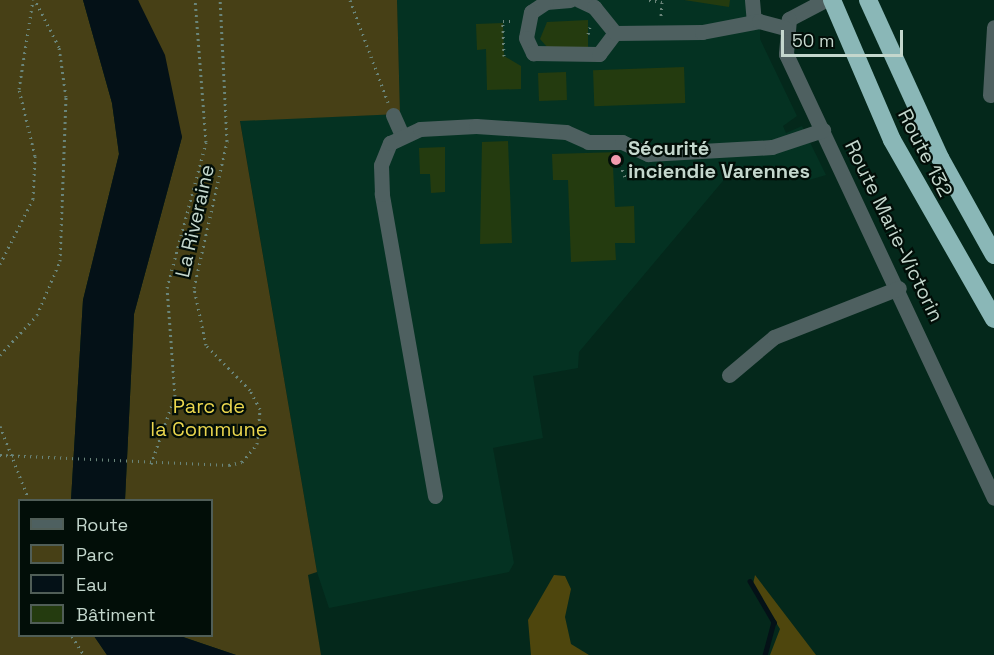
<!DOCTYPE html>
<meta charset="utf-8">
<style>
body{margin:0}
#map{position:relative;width:994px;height:655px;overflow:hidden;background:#04281b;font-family:"Space Grotesk",sans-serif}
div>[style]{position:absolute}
.built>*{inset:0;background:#043222}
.green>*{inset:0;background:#474016}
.forest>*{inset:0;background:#4e460d}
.water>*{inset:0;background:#041117}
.stream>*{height:4.5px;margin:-2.25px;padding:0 2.25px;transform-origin:2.25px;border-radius:2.25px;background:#041117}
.building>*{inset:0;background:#243b0f;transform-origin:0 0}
.path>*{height:3px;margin-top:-1.5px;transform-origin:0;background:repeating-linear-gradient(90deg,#6a857a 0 1.5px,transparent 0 6px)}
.minor>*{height:15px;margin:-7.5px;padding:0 7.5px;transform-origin:7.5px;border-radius:7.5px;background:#4e6060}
.highway>*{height:18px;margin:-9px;padding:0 9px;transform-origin:9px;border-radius:9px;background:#8ab7b7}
.dots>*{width:16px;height:16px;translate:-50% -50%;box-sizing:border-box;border:3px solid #020e08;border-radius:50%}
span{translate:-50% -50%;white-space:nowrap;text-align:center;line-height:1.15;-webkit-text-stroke:4.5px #020e08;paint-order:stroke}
.poi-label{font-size:20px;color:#c4d7cd;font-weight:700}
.left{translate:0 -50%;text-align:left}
.street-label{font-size:20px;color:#c4d7cd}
.park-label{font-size:20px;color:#ead64e}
.legend{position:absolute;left:18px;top:499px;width:195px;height:138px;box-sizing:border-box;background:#020e08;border:2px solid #505e57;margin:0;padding:8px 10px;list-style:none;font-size:18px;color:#c4d7cd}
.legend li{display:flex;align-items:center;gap:12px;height:30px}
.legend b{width:30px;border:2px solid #505e57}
.scale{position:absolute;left:781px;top:30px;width:122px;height:27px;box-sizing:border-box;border:3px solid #c4d7cd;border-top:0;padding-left:8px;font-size:18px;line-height:21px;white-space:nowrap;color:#c4d7cd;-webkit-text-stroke:4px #020e08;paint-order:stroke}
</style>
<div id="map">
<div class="built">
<div style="clip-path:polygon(397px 0,760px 0,760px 39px,797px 116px,783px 126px,786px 133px,802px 126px,826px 175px,809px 180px,733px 169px,579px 352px,578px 368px,533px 376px,543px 438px,493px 448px,514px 563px,509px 572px,329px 608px,317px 572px,240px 120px,400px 114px)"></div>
</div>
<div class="green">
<div style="clip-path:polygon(0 0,83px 0,112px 103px,119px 154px,83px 300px,71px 500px,20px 500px,20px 636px,94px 636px,107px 655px,0 655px)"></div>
<div style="clip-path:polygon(138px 0,397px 0,400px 114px,240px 121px,317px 572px,308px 575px,321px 655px,236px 655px,180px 636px,212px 636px,212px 500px,125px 500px,134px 314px,182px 137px)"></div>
</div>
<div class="forest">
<div style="clip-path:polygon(554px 575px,565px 576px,571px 589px,565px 617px,571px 644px,589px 655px,531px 655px,528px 620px)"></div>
<div style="clip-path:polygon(755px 575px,816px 655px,770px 655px,780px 629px,753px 584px)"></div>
</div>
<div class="water">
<div style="clip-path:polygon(83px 0,138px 0,165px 55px,182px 137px,134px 314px,125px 500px,71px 500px,83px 300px,119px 154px,112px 103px)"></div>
<div style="clip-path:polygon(94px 636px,180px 636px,236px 655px,107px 655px)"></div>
</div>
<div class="stream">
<div style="left:750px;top:581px;width:48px;rotate:59.7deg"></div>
<div style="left:774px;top:622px;width:34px;rotate:105deg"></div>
</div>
<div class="building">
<div style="clip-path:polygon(684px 0,730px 0,729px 7px)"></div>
<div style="clip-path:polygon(588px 20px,588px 48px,547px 47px,540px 39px,547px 22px)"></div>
<div style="clip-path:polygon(503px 23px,504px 56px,521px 66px,521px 89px,487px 90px,486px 49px,477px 50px,476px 24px)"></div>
<div style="left:684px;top:67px;width:36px;height:91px;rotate:88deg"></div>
<div style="left:566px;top:72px;width:28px;height:28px;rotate:88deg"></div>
<div style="clip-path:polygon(508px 141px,512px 243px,480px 244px,482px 142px)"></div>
<div style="clip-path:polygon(445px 147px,445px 192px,431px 193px,430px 174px,420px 174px,419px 148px)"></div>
<div style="clip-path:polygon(620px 152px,620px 167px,613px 167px,615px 207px,634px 206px,635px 243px,615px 243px,616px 260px,571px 262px,568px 180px,553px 180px,552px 154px)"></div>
</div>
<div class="path">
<div style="left:350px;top:0;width:109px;rotate:69.6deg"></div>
<div style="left:649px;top:0;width:13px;rotate:9deg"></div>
<div style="left:662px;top:2px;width:15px;rotate:94deg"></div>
<div style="left:588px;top:34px;width:7px;rotate:-74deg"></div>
<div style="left:504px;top:56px;width:35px;rotate:-92deg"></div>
<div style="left:503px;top:21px;width:11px"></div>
<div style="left:620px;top:164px;width:16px;rotate:68deg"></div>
<div style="left:0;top:264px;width:73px;rotate:-63.1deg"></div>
<div style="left:33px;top:199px;width:43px;rotate:-87.3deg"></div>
<div style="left:35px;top:156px;width:69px;rotate:-103.4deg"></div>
<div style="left:19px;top:89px;width:90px;rotate:-81.1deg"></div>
<div style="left:0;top:355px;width:54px;rotate:-47.2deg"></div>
<div style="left:37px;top:315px;width:59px;rotate:-66.9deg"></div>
<div style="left:60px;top:261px;width:164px;rotate:-87.9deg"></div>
<div style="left:66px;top:97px;width:50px;rotate:-98deg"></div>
<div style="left:59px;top:47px;width:53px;rotate:-117.1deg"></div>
<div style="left:0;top:426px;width:79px;rotate:68.6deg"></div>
<div style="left:0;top:455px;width:229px;rotate:2.5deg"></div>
<div style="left:229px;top:465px;width:13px;rotate:-13deg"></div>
<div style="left:242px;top:462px;width:23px;rotate:-50deg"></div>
<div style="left:257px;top:444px;width:35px;rotate:-85deg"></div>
<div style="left:260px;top:409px;width:21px;rotate:-118deg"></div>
<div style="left:250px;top:390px;width:63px;rotate:-134.4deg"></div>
<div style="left:206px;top:345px;width:58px;rotate:-101.9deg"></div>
<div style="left:194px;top:288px;width:151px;rotate:-77.3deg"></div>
<div style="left:227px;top:141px;width:141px;rotate:-92.8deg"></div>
<div style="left:151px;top:464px;width:72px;rotate:-70.6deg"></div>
<div style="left:175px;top:396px;width:108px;rotate:-94.2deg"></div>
<div style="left:167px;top:288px;width:151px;rotate:-75deg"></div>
<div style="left:206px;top:142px;width:142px;rotate:-94.4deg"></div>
<div style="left:72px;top:636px;width:22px;rotate:58deg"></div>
</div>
<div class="minor">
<div style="left:570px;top:0;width:24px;rotate:175deg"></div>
<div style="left:546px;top:2px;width:18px;rotate:146deg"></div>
<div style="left:531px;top:12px;width:26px;rotate:101deg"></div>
<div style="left:526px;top:38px;width:17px;rotate:65deg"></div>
<div style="left:533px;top:53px;width:66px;rotate:0.9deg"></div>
<div style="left:599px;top:54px;width:26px;rotate:-53deg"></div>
<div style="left:579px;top:0;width:17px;rotate:25deg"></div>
<div style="left:594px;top:7px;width:33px;rotate:51deg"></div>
<div style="left:752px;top:0;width:21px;rotate:85deg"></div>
<div style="left:825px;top:0;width:41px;rotate:152.2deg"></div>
<div style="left:789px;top:19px;width:35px;rotate:95deg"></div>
<div style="left:786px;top:54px;width:490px;rotate:64.9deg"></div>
<div style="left:615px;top:33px;width:87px;rotate:-0.7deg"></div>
<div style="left:702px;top:32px;width:58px;rotate:-10.9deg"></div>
<div style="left:759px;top:21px;width:27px;rotate:15deg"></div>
<div style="left:990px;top:95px;width:68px;rotate:-86.6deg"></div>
<div style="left:393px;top:115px;width:22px;rotate:66deg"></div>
<div style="left:729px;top:375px;width:59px;rotate:-40.2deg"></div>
<div style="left:774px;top:337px;width:134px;rotate:-21.4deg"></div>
<div style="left:435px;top:496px;width:307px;rotate:-100deg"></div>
<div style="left:382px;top:194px;width:29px;rotate:-92deg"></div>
<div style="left:381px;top:165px;width:24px;rotate:-68deg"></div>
<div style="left:390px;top:143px;width:33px;rotate:-25deg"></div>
<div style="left:420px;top:129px;width:56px;rotate:-3.1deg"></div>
<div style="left:476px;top:126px;width:90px;rotate:3.8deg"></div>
<div style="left:566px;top:132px;width:24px;rotate:24deg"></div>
<div style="left:588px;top:142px;width:34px"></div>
<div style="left:622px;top:142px;width:29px;rotate:25deg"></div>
<div style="left:648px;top:154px;width:124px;rotate:-3.2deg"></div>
<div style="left:772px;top:147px;width:54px;rotate:-18.4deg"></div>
</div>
<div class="highway">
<div style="left:832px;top:0;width:152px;rotate:66.8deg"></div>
<div style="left:892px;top:140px;width:206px;rotate:60.3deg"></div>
<div style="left:868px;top:0;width:174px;rotate:65.5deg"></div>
<div style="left:940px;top:158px;width:111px;rotate:60.9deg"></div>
</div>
<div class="dots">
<div style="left:616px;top:160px;background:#f29aae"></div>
</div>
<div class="poi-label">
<span class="left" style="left:628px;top:160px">Sécurité<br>inciendie Varennes</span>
</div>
<div class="street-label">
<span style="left:925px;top:153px;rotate:63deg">Route 132</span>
<span style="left:195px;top:221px;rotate:-77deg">La Riveraine</span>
<span style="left:894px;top:231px;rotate:64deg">Route Marie-Victorin</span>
</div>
<div class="park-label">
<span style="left:209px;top:418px">Parc de<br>la Commune</span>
</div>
<ul class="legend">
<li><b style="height:8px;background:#4e6060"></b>Route</li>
<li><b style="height:16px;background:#474016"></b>Parc</li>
<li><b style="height:16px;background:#041117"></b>Eau</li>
<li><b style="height:16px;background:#243b0f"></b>Bâtiment</li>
</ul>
<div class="scale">50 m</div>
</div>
